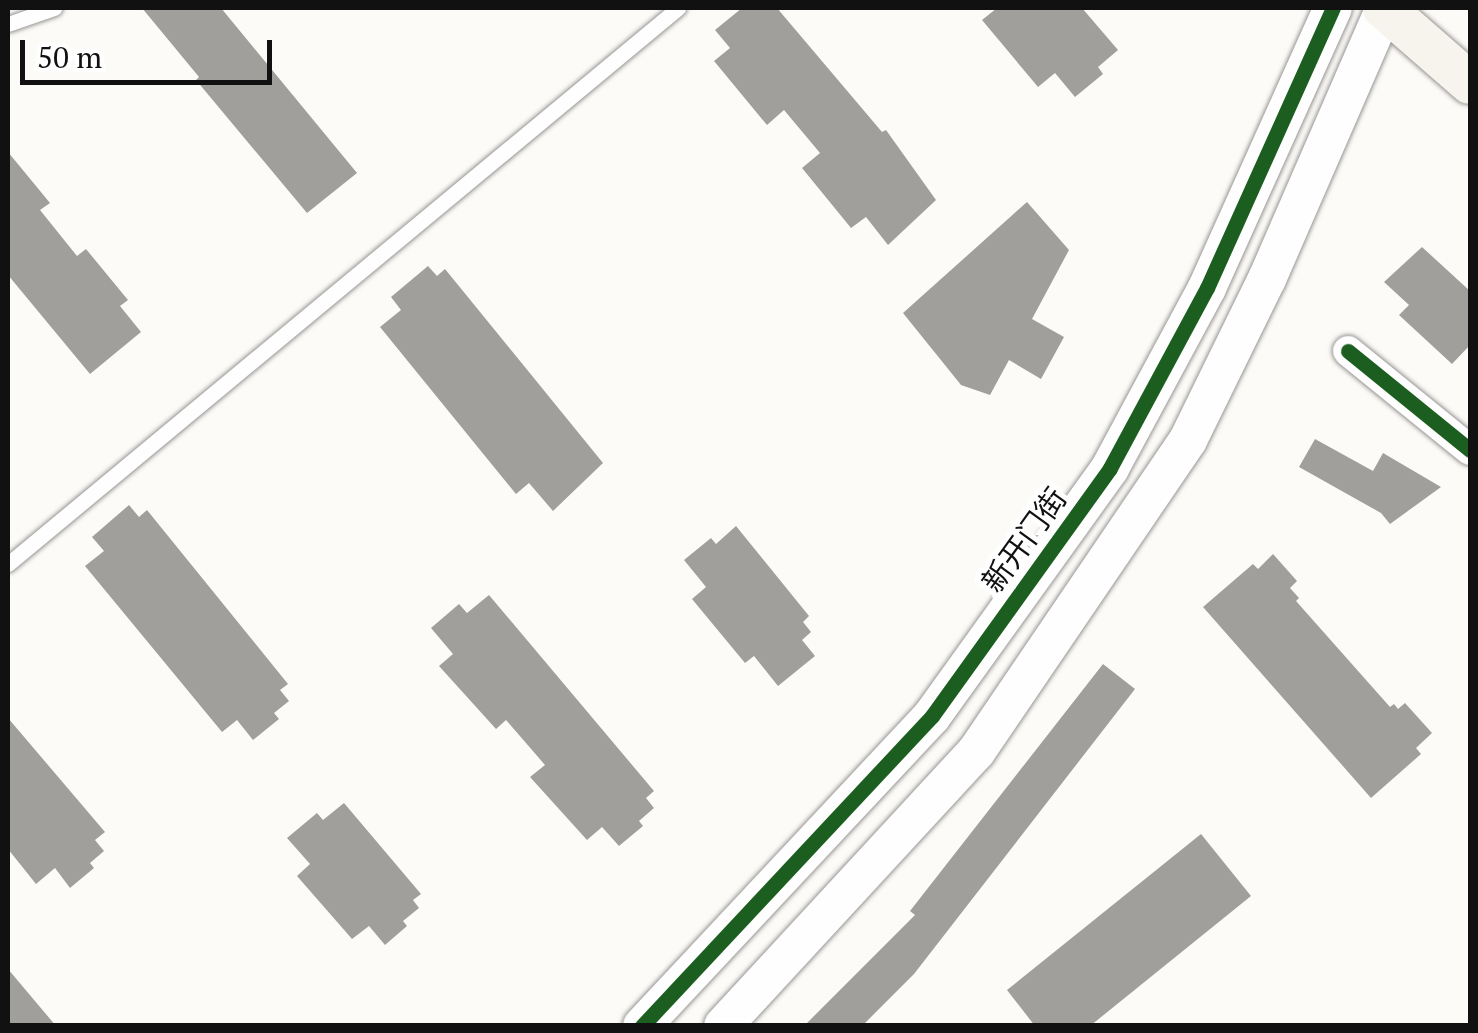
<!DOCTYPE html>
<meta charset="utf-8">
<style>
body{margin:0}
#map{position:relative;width:1478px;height:1033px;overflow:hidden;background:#fdfbf7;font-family:"PT Serif","Noto Sans SC",serif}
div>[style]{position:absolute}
.building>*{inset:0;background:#a19f9c}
.roads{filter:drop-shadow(0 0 2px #979695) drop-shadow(0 0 2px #979695)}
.service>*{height:15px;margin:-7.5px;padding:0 7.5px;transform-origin:7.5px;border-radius:7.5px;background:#fffefe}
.minor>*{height:30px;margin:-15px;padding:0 15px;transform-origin:15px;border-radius:15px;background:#fffefe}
.tertiary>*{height:38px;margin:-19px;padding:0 19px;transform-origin:19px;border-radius:19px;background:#fffefe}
.secondary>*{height:42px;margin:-21px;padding:0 21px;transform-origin:21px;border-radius:21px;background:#f6f4ec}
.cycleway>*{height:15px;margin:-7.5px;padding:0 7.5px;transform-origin:7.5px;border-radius:7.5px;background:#1b5e20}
span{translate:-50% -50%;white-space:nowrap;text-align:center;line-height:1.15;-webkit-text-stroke:10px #fff;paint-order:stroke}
.street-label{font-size:30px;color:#111}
.frame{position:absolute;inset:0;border:10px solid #111;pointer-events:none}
.scale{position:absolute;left:20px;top:40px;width:252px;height:45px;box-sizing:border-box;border:5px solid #111;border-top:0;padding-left:12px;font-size:30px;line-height:35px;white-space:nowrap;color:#111;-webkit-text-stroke:8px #fff;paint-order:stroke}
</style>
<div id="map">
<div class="building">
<div style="clip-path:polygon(142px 8px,221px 8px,357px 173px,307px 213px,196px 80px,199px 77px)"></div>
<div style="clip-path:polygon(742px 8px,777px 8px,882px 132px,886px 130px,936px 200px,888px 245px,866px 217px,851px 228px,802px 168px,820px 153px,784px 110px,767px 125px,714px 61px,730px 48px,715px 30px)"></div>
<div style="clip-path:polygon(997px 8px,1082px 8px,1118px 50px,1098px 67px,1103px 74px,1075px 97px,1055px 73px,1038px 87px,982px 20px)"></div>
<div style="clip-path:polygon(8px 152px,50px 203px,40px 210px,77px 256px,86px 249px,128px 300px,120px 306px,141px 332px,90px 374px,8px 275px)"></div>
<div style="clip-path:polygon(1027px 202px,1069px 250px,1032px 319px,1064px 337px,1041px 379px,1009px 360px,990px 395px,961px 385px,903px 313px)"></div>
<div style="clip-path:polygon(1422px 247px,1470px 291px,1470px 345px,1452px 364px,1399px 315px,1409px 305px,1384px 282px)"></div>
<div style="clip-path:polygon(428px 266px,437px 276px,445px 269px,603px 463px,553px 511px,529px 483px,516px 494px,380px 327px,401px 310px,391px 297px)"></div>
<div style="clip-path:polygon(1315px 439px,1373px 471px,1383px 453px,1441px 487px,1390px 524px,1381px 513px,1299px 467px)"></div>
<div style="clip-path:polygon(129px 505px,139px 517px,147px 510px,288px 684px,280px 690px,289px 701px,274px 713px,279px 719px,253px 740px,237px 720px,222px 732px,85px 566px,104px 551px,92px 537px)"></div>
<div style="clip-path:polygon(736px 526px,809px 616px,803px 622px,811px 632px,802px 640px,815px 656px,778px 686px,754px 656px,745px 663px,692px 599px,706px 587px,684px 560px,711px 538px,716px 544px)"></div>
<div style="clip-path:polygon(1273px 554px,1297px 581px,1290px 588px,1299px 598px,1296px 601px,1390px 707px,1394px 704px,1398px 709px,1405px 703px,1432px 733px,1416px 748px,1421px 754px,1371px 798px,1203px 607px,1253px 564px,1258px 569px)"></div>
<div style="clip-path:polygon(489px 595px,654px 791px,646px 798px,654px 808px,639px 821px,643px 826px,619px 846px,602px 827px,587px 840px,530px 777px,545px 765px,506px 720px,496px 729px,439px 666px,453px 654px,431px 628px,459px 604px,467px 613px)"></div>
<div style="clip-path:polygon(1103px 664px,1135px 689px,914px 974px,862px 1026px,804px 1026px,915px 915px,910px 911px)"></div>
<div style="clip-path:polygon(8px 718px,105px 832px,95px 840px,104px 851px,90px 863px,94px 868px,70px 888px,55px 868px,36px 884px,8px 849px)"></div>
<div style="clip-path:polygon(344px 803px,421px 894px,413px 900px,419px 908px,403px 921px,407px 926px,385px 945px,369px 926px,352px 939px,297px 876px,310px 864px,287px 838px,317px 813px,323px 820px)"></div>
<div style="clip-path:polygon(1201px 834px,1251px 896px,1090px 1026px,1035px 1026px,1007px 990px)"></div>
<div style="clip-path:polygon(8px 969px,56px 1026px,8px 1026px)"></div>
</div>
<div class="roads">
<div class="service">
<div style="left:8px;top:24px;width:49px;rotate:-19.2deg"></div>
<div style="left:8px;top:564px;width:871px;rotate:-39.69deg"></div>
</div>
<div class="minor">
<div style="left:1348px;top:351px;width:157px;rotate:39.1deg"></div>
</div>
<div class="tertiary">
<div style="left:642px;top:1026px;width:424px;rotate:-46.9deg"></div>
<div style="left:932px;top:716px;width:305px;rotate:-54.3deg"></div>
<div style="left:1110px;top:468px;width:204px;rotate:-61.7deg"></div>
<div style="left:1207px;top:288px;width:307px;rotate:-65.8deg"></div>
<div style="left:723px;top:1026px;width:373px;rotate:-47.3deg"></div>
<div style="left:976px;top:752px;width:377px;rotate:-55.8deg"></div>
<div style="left:1188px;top:440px;width:179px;rotate:-63.9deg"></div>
<div style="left:1267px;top:279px;width:296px;rotate:-66.5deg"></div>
</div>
<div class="secondary">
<div style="left:1384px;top:8px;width:114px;rotate:41.1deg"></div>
</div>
</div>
<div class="cycleway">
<div style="left:1348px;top:351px;width:157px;rotate:39.1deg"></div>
<div style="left:642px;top:1026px;width:424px;rotate:-46.9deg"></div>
<div style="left:932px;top:716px;width:305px;rotate:-54.3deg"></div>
<div style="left:1110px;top:468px;width:204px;rotate:-61.7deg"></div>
<div style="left:1207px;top:288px;width:307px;rotate:-65.8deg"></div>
</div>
<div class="street-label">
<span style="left:1024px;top:540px;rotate:-54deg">新开门街</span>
</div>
<div class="frame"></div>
<div class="scale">50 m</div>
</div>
